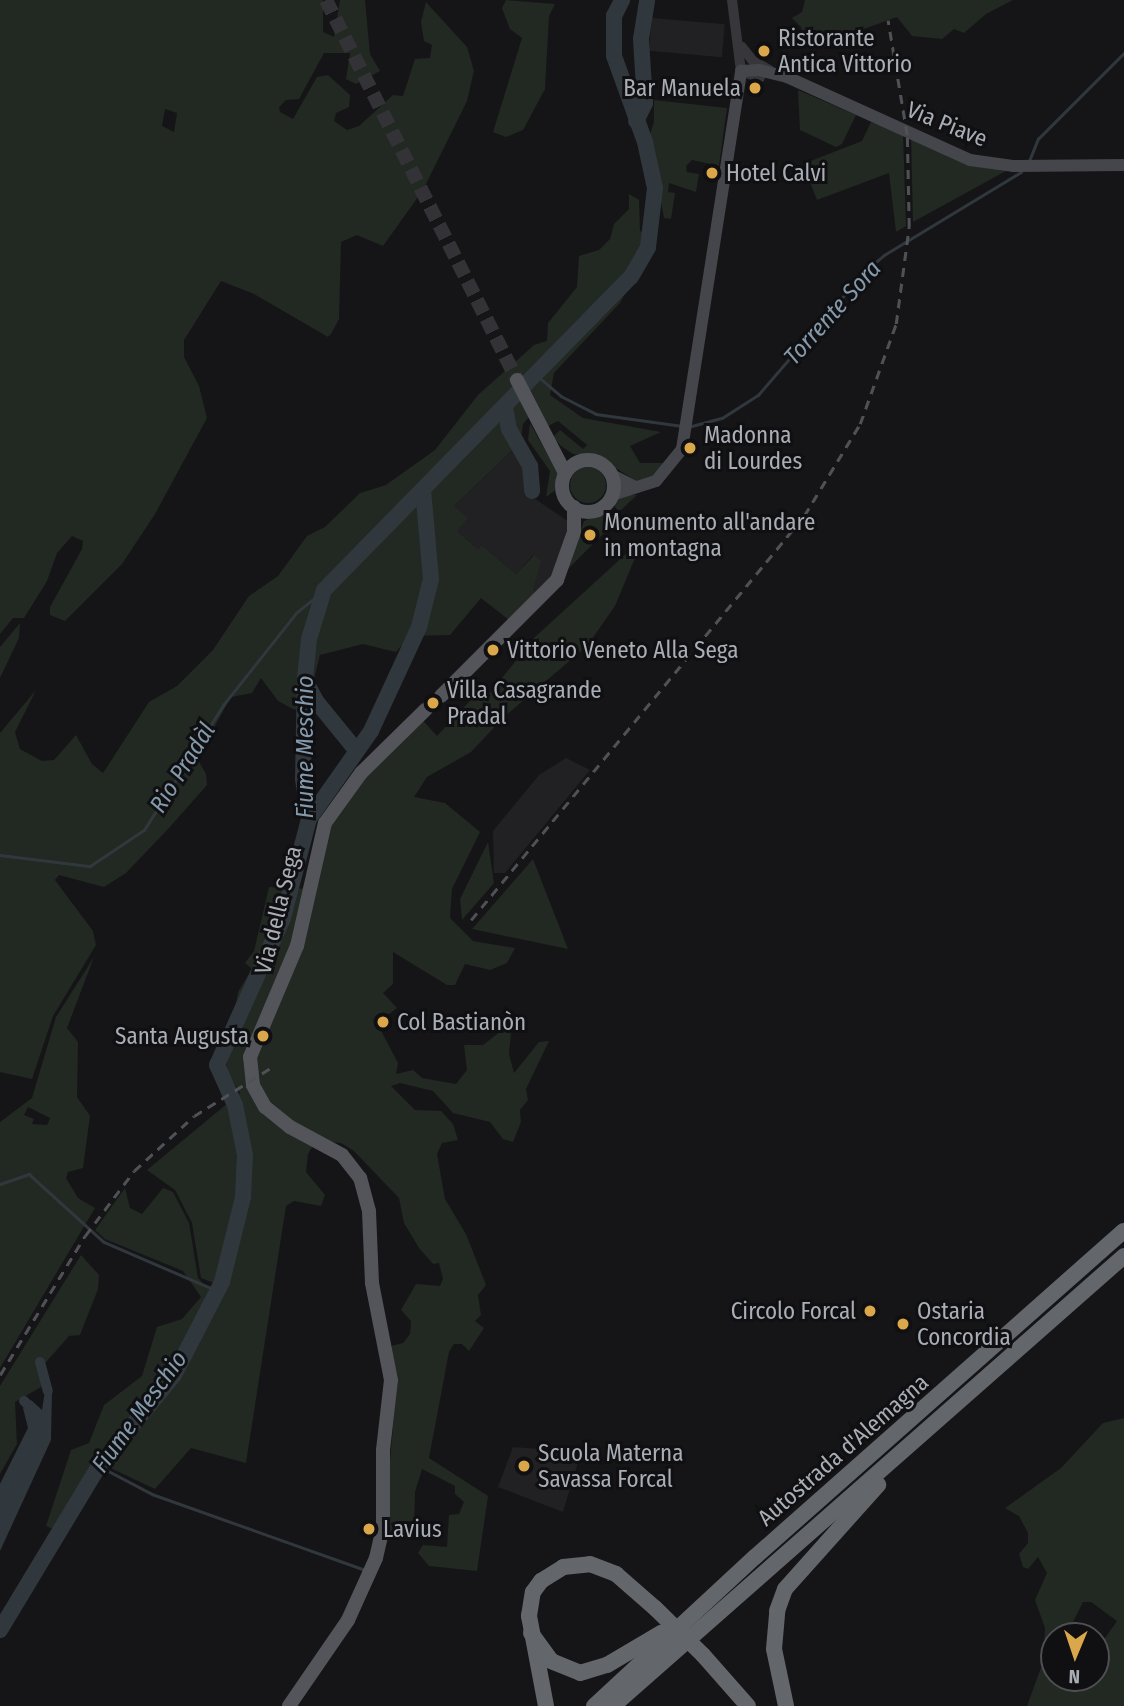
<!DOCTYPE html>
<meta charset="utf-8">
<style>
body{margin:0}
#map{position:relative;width:1124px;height:1706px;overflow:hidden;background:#151517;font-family:"Fira Sans Condensed",sans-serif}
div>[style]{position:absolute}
.built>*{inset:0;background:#212123;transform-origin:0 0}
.green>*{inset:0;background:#222822}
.round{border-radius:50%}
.water>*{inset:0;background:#30383e}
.stream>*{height:2.5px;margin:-1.25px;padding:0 1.25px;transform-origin:1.25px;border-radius:1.25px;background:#30383e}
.canal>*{height:10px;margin:-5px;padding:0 5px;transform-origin:5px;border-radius:5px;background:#30383e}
.river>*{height:16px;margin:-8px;padding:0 8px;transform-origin:8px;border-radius:8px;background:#30383e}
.primary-tunnel>*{height:14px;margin-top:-7px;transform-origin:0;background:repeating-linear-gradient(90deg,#333337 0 14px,transparent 0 21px)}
.tertiary>*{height:10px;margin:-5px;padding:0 5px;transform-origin:5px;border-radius:5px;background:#37373b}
.secondary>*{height:12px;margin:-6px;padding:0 6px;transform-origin:6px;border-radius:6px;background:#45464b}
.primary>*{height:14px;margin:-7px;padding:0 7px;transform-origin:7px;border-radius:7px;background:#53555a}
.primary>.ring{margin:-7px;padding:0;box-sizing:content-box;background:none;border:14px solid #53555a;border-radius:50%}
.motorway>*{height:16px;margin:-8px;padding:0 8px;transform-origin:8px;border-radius:8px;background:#63666b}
.rail>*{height:2.5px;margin-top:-1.25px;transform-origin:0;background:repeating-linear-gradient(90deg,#505156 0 9px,transparent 0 16px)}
.motorway-bridge>*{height:16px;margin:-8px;padding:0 8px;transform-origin:8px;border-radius:8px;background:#63666b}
.dots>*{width:19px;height:19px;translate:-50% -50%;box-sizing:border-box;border:4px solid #101012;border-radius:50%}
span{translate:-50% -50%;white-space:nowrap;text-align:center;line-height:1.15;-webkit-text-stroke:6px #101012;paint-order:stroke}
.poi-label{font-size:23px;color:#a9adb5}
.left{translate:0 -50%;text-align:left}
.right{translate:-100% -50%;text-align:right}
.street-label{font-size:23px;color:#a9adb5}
.water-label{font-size:24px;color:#849aac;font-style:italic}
.north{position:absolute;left:1040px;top:1622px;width:70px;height:70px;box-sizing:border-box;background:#101012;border:2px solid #4d4f53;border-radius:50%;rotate:182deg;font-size:19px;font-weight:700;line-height:28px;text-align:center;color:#a9adb5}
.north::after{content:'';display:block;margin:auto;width:24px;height:32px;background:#daa74a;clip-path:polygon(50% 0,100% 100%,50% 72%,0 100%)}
</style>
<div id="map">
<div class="built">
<div style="left:652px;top:18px;width:73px;height:33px;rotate:5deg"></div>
<div style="clip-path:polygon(513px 450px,529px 475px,531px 496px,569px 522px,555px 573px,538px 595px,533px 591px,533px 555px,516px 574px,482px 545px,478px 549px,457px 531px,454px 506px)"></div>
<div style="clip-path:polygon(566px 758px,590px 770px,505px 873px,494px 873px,493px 831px,539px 775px)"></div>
<div style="clip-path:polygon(513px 1447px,581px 1452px,563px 1512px,498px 1487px)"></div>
</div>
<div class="green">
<div style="clip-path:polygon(evenodd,0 0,323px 0,323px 32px,334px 37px,340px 0,365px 0,370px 54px,380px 71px,356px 84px,346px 79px,350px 53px,324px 53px,299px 99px,286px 100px,279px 107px,280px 112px,293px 119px,317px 77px,328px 75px,350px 95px,349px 107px,336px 113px,334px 121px,347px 130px,359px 126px,393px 95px,403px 96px,415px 59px,430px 58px,432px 45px,424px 41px,421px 22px,426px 2px,467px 47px,474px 71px,467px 101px,423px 190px,383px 246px,357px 235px,341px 242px,339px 319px,331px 334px,328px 337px,254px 294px,221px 281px,184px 340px,184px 357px,199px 386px,207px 418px,155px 514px,122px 564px,65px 621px,50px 615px,50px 607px,82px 549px,83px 541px,72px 536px,57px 553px,47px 581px,24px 618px,13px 618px,0 634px,0 0,165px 109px,177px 113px,174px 132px,162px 126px,165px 109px)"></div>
<div style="clip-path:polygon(506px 0,555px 4px,549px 16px,545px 89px,523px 130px,506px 137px,493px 132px,522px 38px,510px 29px,502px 8px)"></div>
<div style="clip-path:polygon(805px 0,1013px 0,986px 14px,964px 33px,954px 29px,942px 39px,912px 36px,897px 17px,836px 39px,804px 40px,801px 27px,792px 18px,802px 12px)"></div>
<div style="clip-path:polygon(798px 90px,856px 115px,842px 144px,836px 147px,800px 130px)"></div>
<div style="clip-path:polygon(654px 100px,727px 108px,719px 166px,692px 160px,686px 166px,687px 172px,699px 174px,696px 192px,669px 183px,668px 192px,675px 193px,671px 219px,664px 218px,649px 137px,654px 122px)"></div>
<div style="clip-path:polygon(871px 122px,903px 133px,906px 226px,896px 232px,889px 173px,817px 200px,803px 164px,862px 141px)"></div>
<div style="clip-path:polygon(911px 136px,1006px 171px,913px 222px)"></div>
<div style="clip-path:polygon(629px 194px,639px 200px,640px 231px,649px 236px,638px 270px,620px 303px,554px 373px,550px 395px,583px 418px,661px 432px,630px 446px,640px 463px,667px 463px,653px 477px,636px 481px,600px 458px,573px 454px,561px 446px,553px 437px,560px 430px,583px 449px,587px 445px,558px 421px,548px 426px,538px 407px,523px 424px,520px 443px,454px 506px,468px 518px,457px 531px,478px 549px,482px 545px,516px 574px,534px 555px,541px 561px,533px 590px,538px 595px,509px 620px,481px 598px,450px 635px,410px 636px,396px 652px,363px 644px,320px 655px,313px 683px,317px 689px,295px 710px,278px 701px,261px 678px,252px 693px,231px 697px,197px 758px,206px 774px,207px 785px,169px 828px,126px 873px,104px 887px,59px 875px,55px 880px,93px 931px,96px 945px,53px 1016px,32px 1079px,0 1072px,0 733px,36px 690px,15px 732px,20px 749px,42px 761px,54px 760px,76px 735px,92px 764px,103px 773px,149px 702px,177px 686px,213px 650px,249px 596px,278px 576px,307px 536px,325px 527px,360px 493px,386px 485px,435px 450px,478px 395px,534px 345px,547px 341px,548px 323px,577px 287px,579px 256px,599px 250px,610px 239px,614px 224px,629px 209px)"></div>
<div style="clip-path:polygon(530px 423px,559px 475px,557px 489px,546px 497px,550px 471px,528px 440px)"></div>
<div class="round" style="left:570px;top:467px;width:36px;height:36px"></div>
<div style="clip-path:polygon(626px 495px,637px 495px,619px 512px,612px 503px)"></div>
<div style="clip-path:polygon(607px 512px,613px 524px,568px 569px,584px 521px)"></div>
<div style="clip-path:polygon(628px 552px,635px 558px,615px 606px,587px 646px,504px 717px,471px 752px,427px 777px,414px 797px,445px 803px,480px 832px,452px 889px,450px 918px,473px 941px,515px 948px,507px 963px,490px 970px,465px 964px,455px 985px,447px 985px,393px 952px,393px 984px,383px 993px,397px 1008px,377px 1023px,398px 1063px,396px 1074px,413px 1070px,422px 1078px,456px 1084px,467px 1070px,464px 1045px,483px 1045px,501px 1031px,511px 1033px,509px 1054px,514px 1073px,539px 1042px,549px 1041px,526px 1089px,528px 1100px,520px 1110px,521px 1122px,513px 1142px,503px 1139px,490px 1122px,453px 1113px,433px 1091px,400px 1083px,391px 1086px,415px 1110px,441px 1111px,453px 1124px,458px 1140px,442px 1143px,437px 1154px,445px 1199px,466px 1234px,486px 1285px,478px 1295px,481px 1315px,475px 1321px,484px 1328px,469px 1351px,462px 1344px,454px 1344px,449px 1352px,429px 1458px,488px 1496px,477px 1571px,429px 1566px,418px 1553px,423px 1545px,447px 1547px,449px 1515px,459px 1514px,464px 1502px,455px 1494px,455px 1486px,422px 1469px,415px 1492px,414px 1530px,390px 1532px,389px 1473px,397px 1378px,391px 1346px,403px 1343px,410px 1334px,411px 1321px,401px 1310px,416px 1284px,440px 1286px,443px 1279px,439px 1263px,433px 1264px,419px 1248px,404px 1223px,399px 1198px,354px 1151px,341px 1143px,316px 1141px,308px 1154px,306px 1172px,325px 1195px,321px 1206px,294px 1201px,286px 1206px,246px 1463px,191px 1448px,155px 1489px,106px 1466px,180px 1377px,229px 1279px,249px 1193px,249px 1164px,237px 1167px,238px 1198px,214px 1283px,201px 1278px,192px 1223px,175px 1190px,147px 1170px,240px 1093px,226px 1069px,228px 1054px,244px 1025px,233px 1020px,238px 992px,252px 969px,245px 963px,254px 951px,269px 887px,312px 889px,325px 823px,419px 716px,437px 736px,482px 688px,489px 694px,535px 637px)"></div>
<div style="clip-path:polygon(20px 623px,19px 638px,0 678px,0 647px)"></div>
<div style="clip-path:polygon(488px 842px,494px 883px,462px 920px,460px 899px)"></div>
<div style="clip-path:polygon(533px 859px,568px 949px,472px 929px)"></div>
<div style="clip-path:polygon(evenodd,94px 957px,67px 1028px,78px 1042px,77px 1097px,90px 1116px,83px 1168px,68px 1172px,66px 1178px,78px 1198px,95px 1208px,0 1368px,0 1122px,32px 1098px,56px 1017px,94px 957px,28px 1107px,50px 1118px,47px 1125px,32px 1124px,34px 1119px,24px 1115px,28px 1107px)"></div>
<div style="clip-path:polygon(125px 1188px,130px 1208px,142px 1214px,163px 1188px,173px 1192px,189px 1223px,198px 1278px,212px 1293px,170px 1372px,97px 1462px,53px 1529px,46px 1526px,71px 1450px,89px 1443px,104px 1405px,142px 1376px,157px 1327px,182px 1319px,201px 1297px,183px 1271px,105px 1239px,95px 1230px)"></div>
<div style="clip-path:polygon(81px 1255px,99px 1275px,98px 1289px,80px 1335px,69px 1336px,40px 1369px,41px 1387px,15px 1402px,17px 1444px,0 1474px,0 1386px)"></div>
<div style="clip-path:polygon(evenodd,1124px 1418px,1124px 1706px,1027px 1706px,1043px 1662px,1045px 1628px,1035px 1600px,1047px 1573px,1038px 1557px,1028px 1569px,1023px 1567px,1019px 1554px,1028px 1543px,1028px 1533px,1019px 1516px,1005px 1508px,1061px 1468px,1103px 1423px,1124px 1418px,1083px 1602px,1091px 1602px,1117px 1621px,1096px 1651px,1096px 1678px,1054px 1678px,1054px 1636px,1066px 1636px,1083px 1602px)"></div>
</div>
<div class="water">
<div style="clip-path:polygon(45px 1391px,52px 1391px,51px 1440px,0 1551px,0 1484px,28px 1428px,23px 1408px,31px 1400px,42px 1410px)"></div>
</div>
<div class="stream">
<div style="left:1029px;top:161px;width:24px;rotate:-68deg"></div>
<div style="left:1038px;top:139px;width:122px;rotate:-45deg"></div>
<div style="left:535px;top:374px;width:34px;rotate:40deg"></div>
<div style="left:561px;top:396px;width:39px;rotate:27deg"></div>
<div style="left:596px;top:414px;width:87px;rotate:7.9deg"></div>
<div style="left:688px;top:427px;width:35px;rotate:-15deg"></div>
<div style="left:722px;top:418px;width:43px;rotate:-32.6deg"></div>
<div style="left:758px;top:395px;width:162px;rotate:-49.2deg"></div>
<div style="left:864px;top:272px;width:26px;rotate:-40deg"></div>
<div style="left:884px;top:255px;width:160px;rotate:-31.2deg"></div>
<div style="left:0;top:855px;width:91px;rotate:7deg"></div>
<div style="left:90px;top:866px;width:65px;rotate:-33.7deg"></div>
<div style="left:144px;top:830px;width:149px;rotate:-57.6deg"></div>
<div style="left:224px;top:704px;width:116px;rotate:-51.6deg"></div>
<div style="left:296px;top:613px;width:36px;rotate:-39deg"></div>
<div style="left:0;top:1184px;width:31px;rotate:-19deg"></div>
<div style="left:29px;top:1174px;width:101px;rotate:42.2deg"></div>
<div style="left:104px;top:1242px;width:124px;rotate:23.3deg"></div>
<div style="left:99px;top:1466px;width:60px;rotate:27.8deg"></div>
<div style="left:152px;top:1494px;width:226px;rotate:19.6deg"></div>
</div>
<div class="canal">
<div style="left:40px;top:1362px;width:30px;rotate:75deg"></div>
<div style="left:24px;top:1401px;width:4px;rotate:45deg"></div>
</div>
<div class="river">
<div style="left:636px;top:121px;width:20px;rotate:-63deg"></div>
<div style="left:645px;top:103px;width:64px;rotate:-93.6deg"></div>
<div style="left:641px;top:39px;width:39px;rotate:-81deg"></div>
<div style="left:505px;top:407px;width:22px;rotate:80deg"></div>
<div style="left:509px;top:429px;width:43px;rotate:60.4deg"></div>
<div style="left:530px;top:466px;width:25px;rotate:85deg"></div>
<div style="left:306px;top:682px;width:21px;rotate:62deg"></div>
<div style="left:316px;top:701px;width:63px;rotate:50.8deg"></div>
<div style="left:309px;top:819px;width:108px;rotate:-54.8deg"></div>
<div style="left:371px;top:731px;width:115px;rotate:-65.2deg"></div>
<div style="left:419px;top:627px;width:49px;rotate:-76deg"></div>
<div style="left:431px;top:579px;width:90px;rotate:-95.1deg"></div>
<div style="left:0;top:1630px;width:192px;rotate:-58.9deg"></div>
<div style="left:99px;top:1466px;width:118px;rotate:-50.5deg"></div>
<div style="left:174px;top:1375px;width:105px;rotate:-62.7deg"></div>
<div style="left:222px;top:1282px;width:88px;rotate:-76.1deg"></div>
<div style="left:243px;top:1197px;width:42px;rotate:-87.3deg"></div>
<div style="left:245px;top:1155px;width:51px;rotate:-101.3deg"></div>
<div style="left:235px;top:1105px;width:44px;rotate:-114.2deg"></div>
<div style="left:217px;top:1065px;width:161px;rotate:-65.8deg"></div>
<div style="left:283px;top:918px;width:102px;rotate:-75.3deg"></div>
<div style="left:309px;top:819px;width:40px;rotate:-98.5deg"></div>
<div style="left:303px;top:779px;width:100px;rotate:-88.9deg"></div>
<div style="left:305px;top:679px;width:40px;rotate:-84.3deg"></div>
<div style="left:309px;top:639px;width:51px;rotate:-73deg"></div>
<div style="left:324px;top:590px;width:438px;rotate:-45.6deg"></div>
<div style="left:631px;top:277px;width:34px;rotate:-60deg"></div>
<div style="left:648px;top:247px;width:59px;rotate:-83.2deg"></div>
<div style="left:655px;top:188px;width:47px;rotate:-102.3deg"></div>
<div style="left:645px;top:142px;width:91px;rotate:-109.8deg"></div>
<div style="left:614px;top:56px;width:40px;rotate:-90deg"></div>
<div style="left:614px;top:16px;width:18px;rotate:-63deg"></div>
</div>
<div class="primary-tunnel">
<div style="left:326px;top:0;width:425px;rotate:63.3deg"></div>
<div style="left:425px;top:710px;width:21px;rotate:-41deg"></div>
</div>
<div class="tertiary">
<div style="left:732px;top:0;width:72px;rotate:82.8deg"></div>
<div style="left:741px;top:71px;width:20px;rotate:20deg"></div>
<div style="left:742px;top:47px;width:16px;rotate:52deg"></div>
<div style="left:752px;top:60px;width:20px;rotate:30deg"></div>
</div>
<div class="secondary">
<div style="left:612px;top:475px;width:27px;rotate:27deg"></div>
<div style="left:612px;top:495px;width:46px;rotate:-17.7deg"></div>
<div style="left:656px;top:481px;width:41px;rotate:-50.9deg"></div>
<div style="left:682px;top:449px;width:383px;rotate:-81.1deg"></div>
<div style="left:741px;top:71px;width:18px;rotate:-3deg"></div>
<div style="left:759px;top:70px;width:29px;rotate:14deg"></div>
<div style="left:787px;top:77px;width:201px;rotate:24.4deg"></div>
<div style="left:970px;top:160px;width:43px;rotate:7.9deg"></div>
<div style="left:1013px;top:166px;width:111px;rotate:-0.5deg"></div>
</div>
<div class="primary">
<div style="left:517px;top:380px;width:105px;rotate:62.7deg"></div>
<div class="ring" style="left:562px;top:460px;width:38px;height:38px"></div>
<div style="left:441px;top:696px;width:164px;rotate:-45deg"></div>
<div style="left:557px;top:580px;width:51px;rotate:-70.5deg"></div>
<div style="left:574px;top:532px;width:25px;rotate:-90deg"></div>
<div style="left:289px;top:1706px;width:104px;rotate:-55.5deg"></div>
<div style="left:348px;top:1620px;width:68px;rotate:-65.7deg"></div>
<div style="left:376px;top:1558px;width:31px;rotate:-77deg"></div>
<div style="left:383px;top:1528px;width:78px;rotate:-90deg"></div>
<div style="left:383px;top:1450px;width:70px;rotate:-83.5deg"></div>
<div style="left:391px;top:1380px;width:99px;rotate:-101.1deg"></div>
<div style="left:372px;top:1283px;width:72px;rotate:-92.4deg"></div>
<div style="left:369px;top:1211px;width:34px;rotate:-105deg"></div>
<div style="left:360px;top:1178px;width:29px;rotate:-128deg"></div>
<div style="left:342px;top:1155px;width:59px;rotate:-151.7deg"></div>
<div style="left:290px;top:1127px;width:32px;rotate:-141deg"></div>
<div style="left:265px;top:1107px;width:25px;rotate:-119deg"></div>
<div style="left:253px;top:1085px;width:28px;rotate:-96deg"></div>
<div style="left:250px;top:1057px;width:121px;rotate:-67.1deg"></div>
<div style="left:297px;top:946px;width:126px;rotate:-77.2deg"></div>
<div style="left:325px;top:823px;width:62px;rotate:-54.2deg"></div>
<div style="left:361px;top:773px;width:90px;rotate:-44.5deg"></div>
</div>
<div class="motorway">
<div style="left:531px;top:1633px;width:34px;rotate:54deg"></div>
<div style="left:551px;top:1661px;width:31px;rotate:22deg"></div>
<div style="left:580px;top:1673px;width:28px;rotate:-17deg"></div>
<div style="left:607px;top:1665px;width:63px;rotate:-30.7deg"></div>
<div style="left:703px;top:1655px;width:68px;rotate:48.6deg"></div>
<div style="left:546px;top:1706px;width:92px;rotate:-100.7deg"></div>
<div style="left:529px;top:1616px;width:24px;rotate:-81deg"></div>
<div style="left:533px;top:1592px;width:14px;rotate:-54deg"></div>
<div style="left:541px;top:1581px;width:26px;rotate:-32deg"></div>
<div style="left:563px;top:1567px;width:27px;rotate:-6deg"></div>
<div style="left:590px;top:1564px;width:28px;rotate:21deg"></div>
<div style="left:616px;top:1574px;width:52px;rotate:41.1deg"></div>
<div style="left:594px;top:1706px;width:219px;rotate:-42.8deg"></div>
<div style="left:755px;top:1557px;width:492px;rotate:-41.5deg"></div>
<div style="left:613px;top:1706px;width:681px;rotate:-41.37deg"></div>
<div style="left:786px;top:1706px;width:58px;rotate:-101.9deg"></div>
<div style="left:774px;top:1649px;width:38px;rotate:-85deg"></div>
<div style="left:777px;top:1611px;width:23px;rotate:-70deg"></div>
<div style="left:785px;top:1589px;width:140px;rotate:-48.2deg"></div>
</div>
<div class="rail">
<div style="left:471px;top:920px;width:524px;rotate:-50.5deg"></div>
<div style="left:804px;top:516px;width:108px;rotate:-58.7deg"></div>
<div style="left:860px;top:424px;width:106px;rotate:-70.2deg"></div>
<div style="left:896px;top:324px;width:98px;rotate:-82.4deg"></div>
<div style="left:909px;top:227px;width:92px;rotate:-91.2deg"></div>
<div style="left:907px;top:135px;width:116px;rotate:-99.5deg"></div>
<div style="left:0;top:1375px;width:163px;rotate:-58.6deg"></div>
<div style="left:85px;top:1236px;width:81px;rotate:-53deg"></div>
<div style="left:134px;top:1171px;width:81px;rotate:-42.5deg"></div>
<div style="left:194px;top:1116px;width:92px;rotate:-32.1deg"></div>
</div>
<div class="motorway-bridge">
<div style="left:655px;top:1608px;width:67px;rotate:44.4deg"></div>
</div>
<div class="dots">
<div style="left:764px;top:51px;background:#daa74a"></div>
<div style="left:755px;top:88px;background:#daa74a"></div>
<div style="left:712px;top:173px;background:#daa74a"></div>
<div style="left:690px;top:448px;background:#daa74a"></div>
<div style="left:590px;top:535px;background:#daa74a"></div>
<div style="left:493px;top:650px;background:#daa74a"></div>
<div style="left:433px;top:703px;background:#daa74a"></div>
<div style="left:383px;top:1022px;background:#daa74a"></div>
<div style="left:263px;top:1036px;background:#daa74a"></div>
<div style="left:870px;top:1311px;background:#daa74a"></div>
<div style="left:903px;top:1324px;background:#daa74a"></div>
<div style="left:524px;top:1466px;background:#daa74a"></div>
<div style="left:369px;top:1529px;background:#daa74a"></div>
</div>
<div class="poi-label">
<span class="left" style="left:778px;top:51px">Ristorante<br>Antica Vittorio</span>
<span class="right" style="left:741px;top:88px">Bar Manuela</span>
<span class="left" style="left:726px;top:173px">Hotel Calvi</span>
<span class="left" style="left:704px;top:448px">Madonna<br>di Lourdes</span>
<span class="left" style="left:604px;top:535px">Monumento all'andare<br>in montagna</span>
<span class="left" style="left:507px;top:650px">Vittorio Veneto Alla Sega</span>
<span class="left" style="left:447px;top:703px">Villa Casagrande<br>Pradal</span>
<span class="left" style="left:397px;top:1022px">Col Bastianòn</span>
<span class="right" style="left:249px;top:1036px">Santa Augusta</span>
<span class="right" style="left:856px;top:1311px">Circolo Forcal</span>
<span class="left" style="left:917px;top:1324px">Ostaria<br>Concordia</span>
<span class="left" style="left:538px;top:1466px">Scuola Materna<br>Savassa Forcal</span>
<span class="left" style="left:383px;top:1529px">Lavius</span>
</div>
<div class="street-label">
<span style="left:947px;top:124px;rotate:22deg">Via Piave</span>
<span style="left:278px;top:910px;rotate:-76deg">Via della Sega</span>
<span style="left:843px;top:1450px;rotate:-41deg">Autostrada d'Alemagna</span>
</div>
<div class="water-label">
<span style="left:833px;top:313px;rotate:-48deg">Torrente Sora</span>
<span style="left:306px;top:747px;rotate:-90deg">Fiume Meschio</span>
<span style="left:183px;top:768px;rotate:-58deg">Rio Pradàl</span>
<span style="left:140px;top:1412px;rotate:-54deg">Fiume Meschio</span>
</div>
<div class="north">N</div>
</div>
